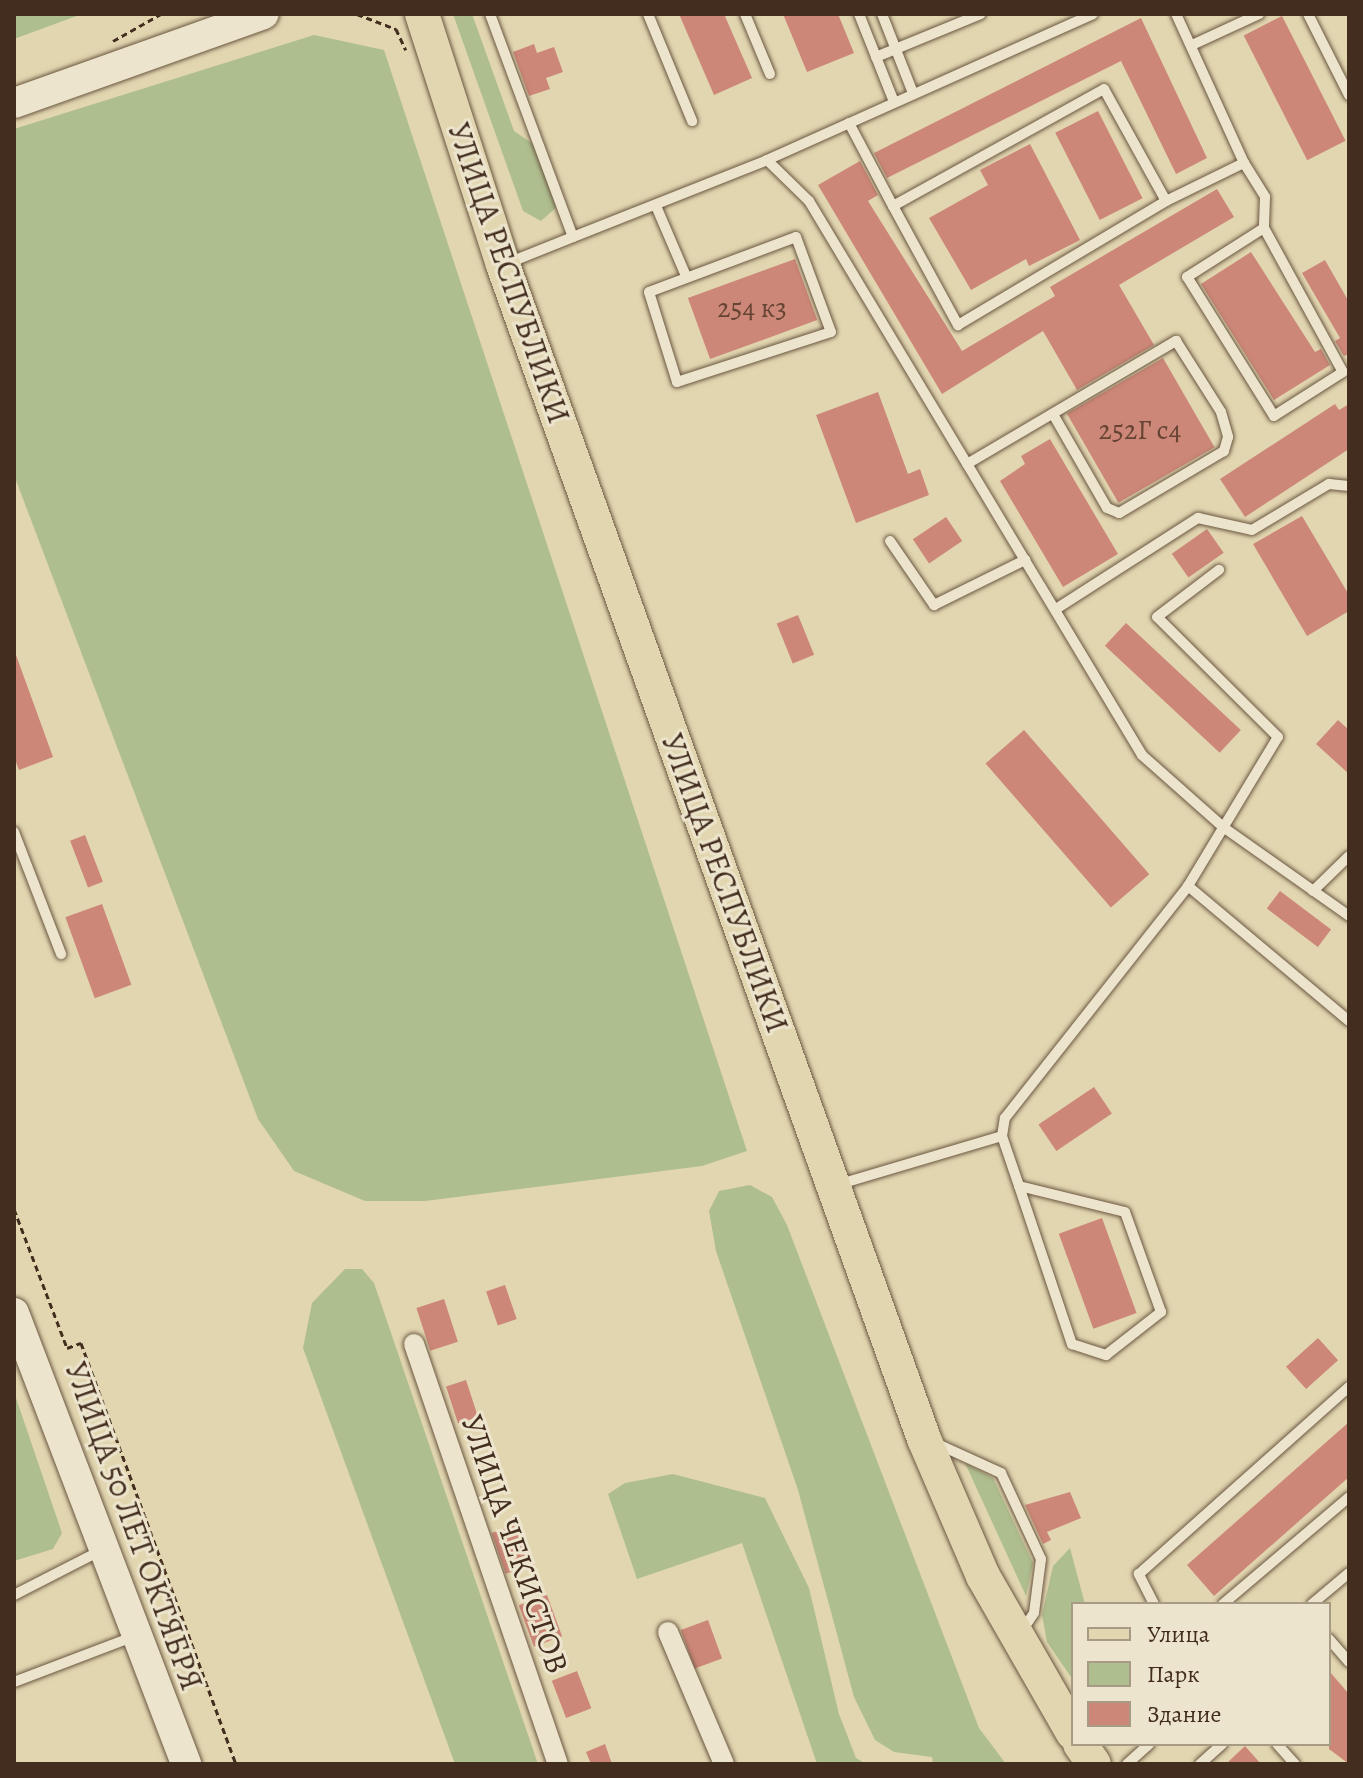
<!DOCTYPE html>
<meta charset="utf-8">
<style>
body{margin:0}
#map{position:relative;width:1363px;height:1778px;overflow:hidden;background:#e2d6b0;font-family:Alegreya,serif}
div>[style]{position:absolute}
.green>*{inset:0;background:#afbe8e}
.building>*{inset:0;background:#cd8778;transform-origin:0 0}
.path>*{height:3px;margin-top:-1.5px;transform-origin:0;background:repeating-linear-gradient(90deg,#432d1e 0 6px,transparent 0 10px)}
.roads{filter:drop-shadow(0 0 2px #6b5742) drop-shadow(0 0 2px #6b5742)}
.lane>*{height:10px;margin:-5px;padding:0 5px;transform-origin:5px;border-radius:5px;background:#ece4cc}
.street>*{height:20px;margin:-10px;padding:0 10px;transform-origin:10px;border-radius:10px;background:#ece4cc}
.secondary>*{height:30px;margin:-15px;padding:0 15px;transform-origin:15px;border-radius:15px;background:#ece4cc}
.primary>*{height:34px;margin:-17px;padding:0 17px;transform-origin:17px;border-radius:17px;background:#e2d6b0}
span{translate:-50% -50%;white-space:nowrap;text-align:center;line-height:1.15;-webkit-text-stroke:6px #ece4cc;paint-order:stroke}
.number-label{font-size:28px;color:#664434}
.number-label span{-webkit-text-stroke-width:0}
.street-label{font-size:32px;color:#432d1e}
.frame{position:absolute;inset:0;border:16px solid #432d1e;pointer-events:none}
.legend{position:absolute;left:1071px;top:1602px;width:260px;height:144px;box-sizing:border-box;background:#ece4cc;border:2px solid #a89b86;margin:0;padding:10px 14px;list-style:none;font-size:24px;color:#432d1e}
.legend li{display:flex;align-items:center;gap:16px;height:40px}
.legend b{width:40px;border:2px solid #a89b86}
</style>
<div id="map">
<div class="green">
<div style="clip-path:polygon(14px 14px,82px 14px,14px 39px)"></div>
<div style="clip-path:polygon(453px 14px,472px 14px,514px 131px,539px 148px,559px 205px,541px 221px,523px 211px)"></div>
<div style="clip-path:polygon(314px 35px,384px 50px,747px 1151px,702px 1166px,425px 1201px,365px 1201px,294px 1171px,258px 1119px,14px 475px,14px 129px)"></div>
<div style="clip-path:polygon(750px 1185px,772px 1197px,787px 1225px,979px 1728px,1006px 1764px,933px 1764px,932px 1757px,894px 1752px,875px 1740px,854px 1697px,798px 1490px,716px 1251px,709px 1211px,719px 1191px)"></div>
<div style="clip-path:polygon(345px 1269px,362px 1269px,374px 1283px,538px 1764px,455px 1764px,303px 1348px,312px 1303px)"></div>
<div style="clip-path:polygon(14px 1392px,62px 1533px,53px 1549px,14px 1561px)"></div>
<div style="clip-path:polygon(965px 1463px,993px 1478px,1033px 1563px,1026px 1596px)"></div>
<div style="clip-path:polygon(673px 1474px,765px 1498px,809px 1588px,839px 1714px,856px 1758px,866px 1764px,817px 1764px,742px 1543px,637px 1579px,608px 1494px,625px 1483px)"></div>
<div style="clip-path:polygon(1070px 1548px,1085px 1604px,1073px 1604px,1073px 1680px,1047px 1642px,1042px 1615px,1053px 1566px)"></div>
</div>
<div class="building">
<div style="clip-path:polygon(679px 14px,724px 14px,752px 78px,714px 95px)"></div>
<div style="clip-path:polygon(783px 14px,838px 14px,854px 53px,807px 72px)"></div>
<div style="left:1282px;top:16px;width:140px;height:43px;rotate:63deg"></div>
<div style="clip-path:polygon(1141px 18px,1207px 158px,1176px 174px,1121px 61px,887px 178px,874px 153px)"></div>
<div style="clip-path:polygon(534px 44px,537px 53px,554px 47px,563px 72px,546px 78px,550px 89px,529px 96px,513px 52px)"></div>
<div style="left:1098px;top:111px;width:98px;height:48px;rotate:63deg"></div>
<div style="clip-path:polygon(1030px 144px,1080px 240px,1029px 266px,1026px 259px,971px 290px,929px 218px,988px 185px,980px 170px)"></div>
<div style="clip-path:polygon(860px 161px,878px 195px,868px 201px,962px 351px,1055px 296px,1050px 287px,1217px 189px,1234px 217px,1119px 285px,1154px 345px,1077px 390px,1043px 331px,942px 394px,818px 185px)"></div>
<div style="clip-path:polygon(1251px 252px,1315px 352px,1321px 349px,1330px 365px,1274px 400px,1201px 284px)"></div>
<div style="left:795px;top:259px;width:65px;height:114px;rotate:70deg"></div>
<div style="clip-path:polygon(1325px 260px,1349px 302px,1349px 354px,1344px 356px,1335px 341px,1340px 338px,1302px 273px)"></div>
<div style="left:1163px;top:358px;width:103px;height:111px;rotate:60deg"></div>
<div style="clip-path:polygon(878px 392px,908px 474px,920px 469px,929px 495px,856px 523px,816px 415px)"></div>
<div style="clip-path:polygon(1335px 404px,1339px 410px,1349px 404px,1349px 449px,1245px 517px,1220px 479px)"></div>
<div style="clip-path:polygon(1050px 439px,1118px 554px,1063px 587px,1000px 481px,1025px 464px,1021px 456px)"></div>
<div style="clip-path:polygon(1302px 516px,1349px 595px,1349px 611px,1307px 636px,1253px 544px)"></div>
<div style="left:946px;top:517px;width:29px;height:40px;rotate:56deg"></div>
<div style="left:1207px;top:529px;width:29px;height:43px;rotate:55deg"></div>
<div style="left:798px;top:615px;width:43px;height:23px;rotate:68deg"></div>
<div style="left:1126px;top:623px;width:157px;height:31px;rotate:43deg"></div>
<div style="clip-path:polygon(16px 655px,53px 757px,19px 770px,14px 757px)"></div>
<div style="clip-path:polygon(1338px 720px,1349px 730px,1349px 774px,1316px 744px)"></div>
<div style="left:1024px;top:730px;width:191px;height:51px;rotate:49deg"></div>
<div style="left:85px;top:835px;width:50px;height:16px;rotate:69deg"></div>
<div style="left:1280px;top:891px;width:64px;height:22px;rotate:37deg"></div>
<div style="left:102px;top:904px;width:86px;height:39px;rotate:70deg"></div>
<div style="left:1094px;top:1087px;width:32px;height:67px;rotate:56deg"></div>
<div style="left:1102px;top:1218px;width:101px;height:46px;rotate:70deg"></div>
<div style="left:505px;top:1285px;width:36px;height:20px;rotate:71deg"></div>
<div style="left:444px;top:1299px;width:45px;height:29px;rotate:72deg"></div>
<div style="left:1318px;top:1338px;width:30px;height:43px;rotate:48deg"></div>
<div style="left:466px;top:1380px;width:39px;height:21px;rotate:72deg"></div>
<div style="clip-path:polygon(1349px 1422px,1349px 1477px,1214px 1596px,1187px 1565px)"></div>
<div style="clip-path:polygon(1070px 1492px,1081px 1518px,1047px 1532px,1051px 1540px,1043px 1544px,1025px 1505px)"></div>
<div style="left:521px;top:1523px;width:43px;height:31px;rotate:71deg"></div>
<div style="left:547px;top:1595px;width:44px;height:30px;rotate:70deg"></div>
<div style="left:708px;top:1620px;width:41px;height:29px;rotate:70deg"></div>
<div style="left:577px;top:1671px;width:40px;height:27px;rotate:69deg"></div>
<div style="clip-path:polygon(1329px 1671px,1349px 1694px,1349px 1764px,1329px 1749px)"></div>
<div style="clip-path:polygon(605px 1744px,612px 1764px,591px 1764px,586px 1752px)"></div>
<div style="clip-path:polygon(1245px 1746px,1261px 1764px,1226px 1764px)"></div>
</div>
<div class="path">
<div style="left:357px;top:14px;width:42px;rotate:21deg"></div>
<div style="left:396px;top:29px;width:23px;rotate:65deg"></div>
<div style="left:113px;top:41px;width:55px;rotate:-29.4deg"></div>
<div style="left:14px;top:1209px;width:149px;rotate:69.1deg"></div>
<div style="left:67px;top:1348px;width:15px;rotate:-20deg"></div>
<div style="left:81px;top:1343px;width:449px;rotate:69.8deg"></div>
</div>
<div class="roads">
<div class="lane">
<div style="left:490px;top:14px;width:238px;rotate:69.6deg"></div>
<div style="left:573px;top:237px;width:70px;rotate:158.2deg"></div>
<div style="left:648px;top:14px;width:116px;rotate:67.6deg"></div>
<div style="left:745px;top:14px;width:65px;rotate:67.4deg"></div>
<div style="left:859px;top:14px;width:95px;rotate:68.3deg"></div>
<div style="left:882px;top:14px;width:85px;rotate:68.6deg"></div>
<div style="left:1308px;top:14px;width:91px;rotate:63.2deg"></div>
<div style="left:1192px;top:45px;width:74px;rotate:-24.8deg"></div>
<div style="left:876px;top:57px;width:113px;rotate:-22.3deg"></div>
<div style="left:849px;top:123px;width:94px;rotate:62.1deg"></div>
<div style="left:893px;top:206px;width:136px;rotate:61.4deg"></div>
<div style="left:958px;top:325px;width:242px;rotate:-30.8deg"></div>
<div style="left:1166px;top:201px;width:128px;rotate:-119deg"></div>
<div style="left:1104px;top:89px;width:241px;rotate:151deg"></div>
<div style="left:767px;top:160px;width:59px;rotate:44.3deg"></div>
<div style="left:809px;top:201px;width:646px;rotate:58.99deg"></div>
<div style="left:1142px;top:755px;width:108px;rotate:41.6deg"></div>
<div style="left:1223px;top:827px;width:154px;rotate:35.2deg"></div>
<div style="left:1244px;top:163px;width:40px;rotate:58deg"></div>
<div style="left:1265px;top:197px;width:31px;rotate:92deg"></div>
<div style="left:1264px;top:228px;width:164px;rotate:61.3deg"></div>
<div style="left:1343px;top:372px;width:82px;rotate:147.5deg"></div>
<div style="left:1274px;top:416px;width:164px;rotate:-122deg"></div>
<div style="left:1187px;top:277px;width:91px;rotate:-32.5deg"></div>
<div style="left:1166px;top:201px;width:87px;rotate:-26deg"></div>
<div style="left:1244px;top:163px;width:164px;rotate:-114.5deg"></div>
<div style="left:656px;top:206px;width:76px;rotate:66.8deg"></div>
<div style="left:573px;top:237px;width:209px;rotate:-21.6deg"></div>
<div style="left:767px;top:160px;width:357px;rotate:-24.1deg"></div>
<div style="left:796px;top:237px;width:101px;rotate:69.8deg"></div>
<div style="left:831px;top:332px;width:162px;rotate:162deg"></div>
<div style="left:677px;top:382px;width:94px;rotate:-107.3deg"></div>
<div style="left:649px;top:292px;width:157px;rotate:-20.5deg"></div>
<div style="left:967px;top:464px;width:243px;rotate:-30.5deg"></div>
<div style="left:1176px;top:341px;width:84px;rotate:57.6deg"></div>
<div style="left:1221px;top:412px;width:26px;rotate:74deg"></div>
<div style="left:1228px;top:437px;width:15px;rotate:106deg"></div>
<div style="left:1224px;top:451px;width:122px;rotate:149.4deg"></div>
<div style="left:1119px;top:513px;width:13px;rotate:-157deg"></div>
<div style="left:1107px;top:508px;width:108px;rotate:-119.9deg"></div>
<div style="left:890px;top:541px;width:78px;rotate:55.5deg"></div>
<div style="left:934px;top:605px;width:102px;rotate:-26.3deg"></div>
<div style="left:1056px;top:609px;width:169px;rotate:-32.7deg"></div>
<div style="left:1198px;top:518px;width:55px;rotate:12.5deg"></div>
<div style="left:1252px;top:530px;width:90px;rotate:-30.9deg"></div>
<div style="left:1329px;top:484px;width:20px;rotate:6deg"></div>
<div style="left:14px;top:832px;width:131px;rotate:68.9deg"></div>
<div style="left:1188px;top:886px;width:174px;rotate:-58.9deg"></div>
<div style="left:1278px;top:737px;width:170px;rotate:-135.2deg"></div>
<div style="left:1157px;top:617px;width:78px;rotate:-37.2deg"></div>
<div style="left:1313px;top:891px;width:50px;rotate:-44.2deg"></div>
<div style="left:1002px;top:1136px;width:53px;rotate:71.2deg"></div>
<div style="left:1019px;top:1186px;width:167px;rotate:71.5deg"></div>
<div style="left:1072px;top:1344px;width:36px;rotate:18deg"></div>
<div style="left:1106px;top:1355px;width:70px;rotate:-38deg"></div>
<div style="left:1161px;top:1312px;width:106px;rotate:-109.8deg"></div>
<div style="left:1125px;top:1212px;width:109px;rotate:-166.2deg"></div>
<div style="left:840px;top:1184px;width:169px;rotate:-16.5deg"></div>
<div style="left:1002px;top:1136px;width:18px;rotate:-81deg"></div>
<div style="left:1005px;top:1118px;width:295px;rotate:-51.7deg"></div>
<div style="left:1188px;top:886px;width:210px;rotate:40deg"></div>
<div style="left:933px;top:1442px;width:75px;rotate:24.5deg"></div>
<div style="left:1001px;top:1473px;width:95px;rotate:65.1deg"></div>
<div style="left:1041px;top:1559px;width:54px;rotate:97.4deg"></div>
<div style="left:1034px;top:1613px;width:23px;rotate:124deg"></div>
<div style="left:14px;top:1595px;width:99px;rotate:-27.1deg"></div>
<div style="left:1154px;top:1604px;width:34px;rotate:-117deg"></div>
<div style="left:1139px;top:1574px;width:281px;rotate:-41.7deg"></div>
<div style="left:1223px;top:1604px;width:165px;rotate:-40.3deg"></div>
<div style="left:1312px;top:1604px;width:48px;rotate:-40deg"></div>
<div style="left:1329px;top:1639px;width:30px;rotate:49deg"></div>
<div style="left:14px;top:1682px;width:129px;rotate:-20.8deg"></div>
<div style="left:1277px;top:1744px;width:27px;rotate:48deg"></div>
<div style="left:1127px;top:1764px;width:30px;rotate:-42deg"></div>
<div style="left:1200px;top:1764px;width:30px;rotate:-42deg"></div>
</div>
<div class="street">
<div style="left:414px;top:1344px;width:444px;rotate:71.1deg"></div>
<div style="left:668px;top:1632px;width:143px;rotate:67deg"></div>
</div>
<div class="secondary">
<div style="left:14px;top:103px;width:265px;rotate:-19.6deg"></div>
<div style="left:14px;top:1313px;width:483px;rotate:69.1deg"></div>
</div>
<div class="primary">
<div style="left:422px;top:14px;width:264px;rotate:72.1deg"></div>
<div style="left:503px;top:265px;width:1247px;rotate:70.27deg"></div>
<div style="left:924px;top:1439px;width:149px;rotate:66.7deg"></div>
<div style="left:983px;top:1576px;width:181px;rotate:60.2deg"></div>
<div style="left:1080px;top:1744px;width:24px;rotate:55deg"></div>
</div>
</div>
<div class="number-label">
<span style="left:752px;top:308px">254 к3</span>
<span style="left:1140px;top:430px">252Г с4</span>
</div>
<div class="street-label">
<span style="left:509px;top:273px;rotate:71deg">УЛИЦА РЕСПУБЛИКИ</span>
<span style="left:725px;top:883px;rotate:70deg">УЛИЦА РЕСПУБЛИКИ</span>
<span style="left:134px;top:1526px;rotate:70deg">УЛИЦА 50 ЛЕТ ОКТЯБРЯ</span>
<span style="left:515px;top:1544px;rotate:71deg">УЛИЦА ЧЕКИСТОВ</span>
</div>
<div class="frame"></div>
<ul class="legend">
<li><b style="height:10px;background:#e2d6b0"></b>Улица</li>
<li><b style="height:22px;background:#afbe8e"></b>Парк</li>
<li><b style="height:22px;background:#cd8778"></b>Здание</li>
</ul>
</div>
